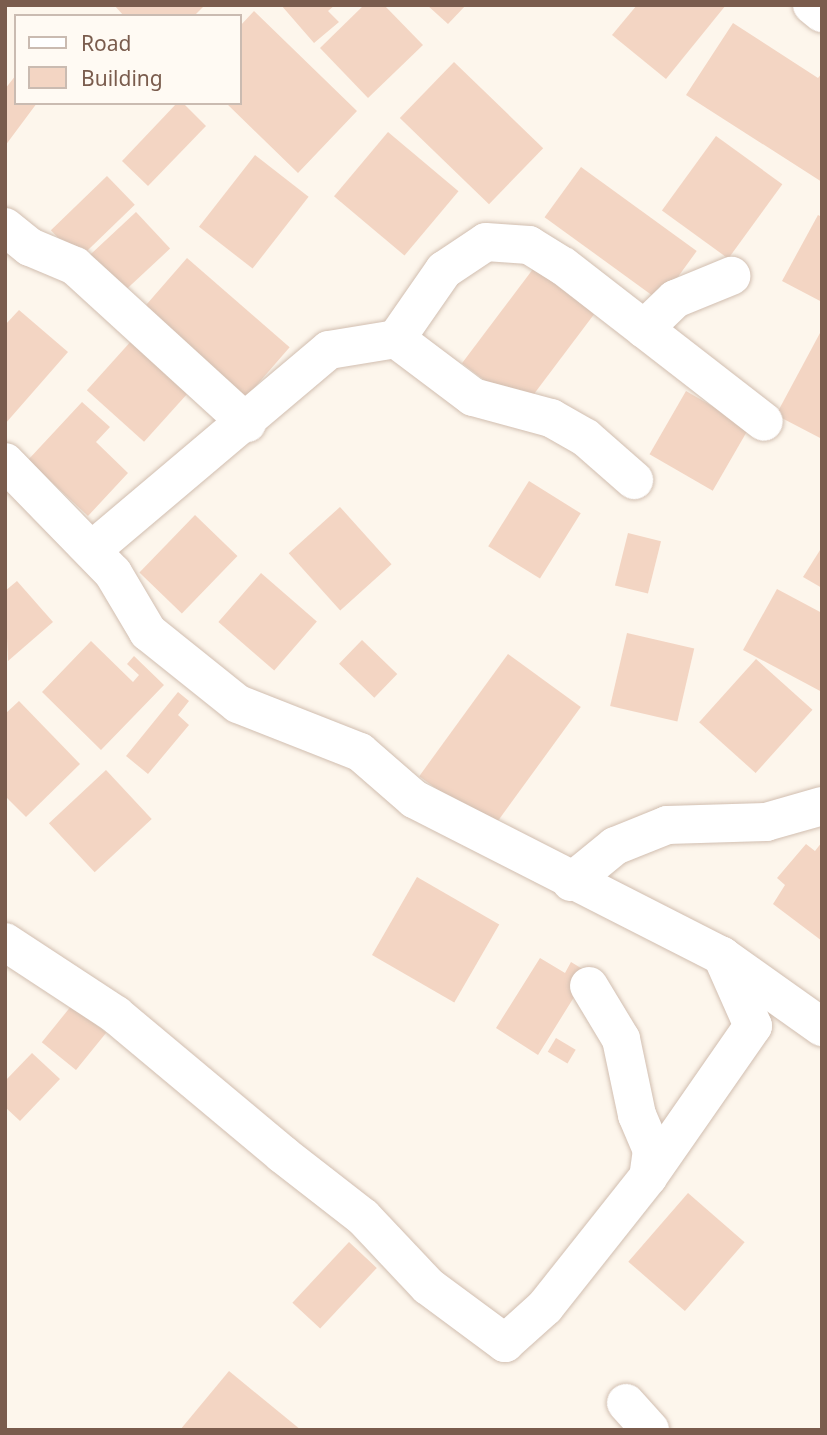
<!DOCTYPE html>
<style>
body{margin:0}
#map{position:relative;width:827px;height:1435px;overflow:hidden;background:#fdf6ec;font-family:"Noto Sans",sans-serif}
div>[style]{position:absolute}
.building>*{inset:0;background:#f3d5c3;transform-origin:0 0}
.roads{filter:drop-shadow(0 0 2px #d1beb0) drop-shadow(0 0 2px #d1beb0)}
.minor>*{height:38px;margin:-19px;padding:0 19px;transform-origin:19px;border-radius:19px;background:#fff}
span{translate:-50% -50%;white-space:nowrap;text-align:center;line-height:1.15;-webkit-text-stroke:5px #fffaf3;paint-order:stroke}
.frame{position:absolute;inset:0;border:7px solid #7a5c4d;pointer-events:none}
.legend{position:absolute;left:14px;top:14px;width:228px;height:91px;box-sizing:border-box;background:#fffaf3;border:2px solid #cabbb1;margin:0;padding:9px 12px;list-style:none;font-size:21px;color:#7a5c4d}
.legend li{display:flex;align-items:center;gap:14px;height:35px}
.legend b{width:35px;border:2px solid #cabbb1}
</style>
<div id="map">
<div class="building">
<div style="clip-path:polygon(114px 5px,205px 5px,194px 16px,124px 16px)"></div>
<div style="clip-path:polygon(281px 5px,335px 5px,328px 11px,339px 22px,314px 43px)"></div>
<div style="clip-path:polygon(364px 5px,384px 5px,423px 45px,368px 98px,320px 48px)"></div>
<div style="clip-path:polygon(427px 5px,466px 5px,448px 24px)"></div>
<div style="clip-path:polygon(637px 5px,726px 5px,666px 79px,612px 35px)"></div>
<div style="clip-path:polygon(254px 11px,357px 111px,298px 173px,226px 103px,240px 103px,240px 26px)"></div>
<div style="clip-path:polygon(733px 23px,818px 78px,822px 73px,822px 182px,686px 95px)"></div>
<div style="left:454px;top:62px;width:124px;height:78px;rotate:44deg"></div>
<div style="clip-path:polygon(16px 75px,16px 103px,37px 103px,5px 146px,5px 89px)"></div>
<div style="clip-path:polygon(177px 103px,183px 103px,206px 126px,148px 186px,122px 161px)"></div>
<div style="left:388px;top:132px;width:92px;height:84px;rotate:40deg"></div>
<div style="left:716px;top:136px;width:82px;height:92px;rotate:36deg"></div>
<div style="left:255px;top:155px;width:68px;height:91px;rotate:38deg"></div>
<div style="left:581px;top:167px;width:143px;height:62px;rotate:36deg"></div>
<div style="left:107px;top:176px;width:40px;height:78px;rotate:46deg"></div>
<div style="left:136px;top:212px;width:50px;height:73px;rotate:47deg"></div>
<div style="clip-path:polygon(818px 215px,822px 217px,822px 302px,782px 281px)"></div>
<div style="left:187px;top:258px;width:136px;height:72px;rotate:41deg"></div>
<div style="left:536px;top:265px;width:76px;height:123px;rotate:37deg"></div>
<div style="clip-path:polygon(19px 310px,68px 352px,5px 424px,5px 325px)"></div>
<div style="clip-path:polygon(820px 333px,822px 334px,822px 439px,776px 415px)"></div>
<div style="left:133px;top:339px;width:77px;height:69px;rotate:42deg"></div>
<div style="left:686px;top:391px;width:73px;height:73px;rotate:30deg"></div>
<div style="clip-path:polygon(82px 402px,110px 427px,96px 442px,128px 473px,88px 516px,28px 460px)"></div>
<div style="left:529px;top:481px;width:61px;height:77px;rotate:32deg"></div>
<div style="left:340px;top:507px;width:77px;height:69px;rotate:48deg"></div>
<div style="left:195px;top:515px;width:59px;height:80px;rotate:44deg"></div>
<div style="left:628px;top:533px;width:34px;height:54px;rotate:14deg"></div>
<div style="clip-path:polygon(822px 547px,822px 588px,803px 577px)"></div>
<div style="left:261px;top:573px;width:74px;height:65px;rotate:41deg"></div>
<div style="clip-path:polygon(17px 581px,53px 622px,8px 661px,5px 591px)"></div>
<div style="clip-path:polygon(777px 589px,822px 613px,822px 692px,743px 650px)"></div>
<div style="left:627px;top:633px;width:69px;height:75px;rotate:13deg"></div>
<div style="left:362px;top:640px;width:49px;height:33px;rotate:44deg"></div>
<div style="clip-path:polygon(91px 641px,133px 682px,139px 675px,127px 664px,134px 656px,164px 685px,101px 750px,42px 692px)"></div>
<div style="left:508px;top:654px;width:90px;height:151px;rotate:36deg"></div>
<div style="left:756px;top:659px;width:76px;height:85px;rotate:42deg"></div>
<div style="clip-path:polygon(178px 692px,189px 701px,178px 715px,189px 725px,148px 774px,126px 756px)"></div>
<div style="clip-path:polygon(19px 701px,80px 764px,26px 817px,5px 796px,5px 714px)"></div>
<div style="left:106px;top:770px;width:67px;height:78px;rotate:47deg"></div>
<div style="clip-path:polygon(822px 842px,822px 941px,773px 904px,785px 885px,777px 878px,806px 844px,815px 851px)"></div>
<div style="left:417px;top:877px;width:95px;height:90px;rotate:30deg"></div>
<div style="clip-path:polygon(540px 958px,565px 973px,571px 962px,589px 973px,538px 1055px,496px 1028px)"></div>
<div style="left:72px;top:1005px;width:44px;height:48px;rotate:39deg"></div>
<div style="left:556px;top:1038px;width:23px;height:16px;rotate:31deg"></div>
<div style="clip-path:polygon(32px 1053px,60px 1079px,20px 1121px,5px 1107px,5px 1081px)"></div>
<div style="left:688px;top:1193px;width:75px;height:91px;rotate:41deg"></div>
<div style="left:349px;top:1242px;width:38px;height:83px;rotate:43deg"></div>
<div style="clip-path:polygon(229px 1371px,301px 1430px,180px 1430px)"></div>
</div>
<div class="roads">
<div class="minor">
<div style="left:812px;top:5px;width:13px;rotate:39deg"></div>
<div style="left:5px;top:227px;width:32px;rotate:39deg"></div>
<div style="left:30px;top:247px;width:49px;rotate:22.9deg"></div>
<div style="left:75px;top:266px;width:233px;rotate:42.4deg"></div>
<div style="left:644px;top:329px;width:43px;rotate:-44.1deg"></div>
<div style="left:675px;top:299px;width:61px;rotate:-22.3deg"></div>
<div style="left:396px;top:339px;width:84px;rotate:-55.2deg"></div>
<div style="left:444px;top:270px;width:50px;rotate:-33.7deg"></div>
<div style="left:486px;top:242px;width:43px;rotate:4deg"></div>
<div style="left:529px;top:245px;width:40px;rotate:32deg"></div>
<div style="left:563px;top:266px;width:254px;rotate:37.8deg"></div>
<div style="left:5px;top:462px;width:155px;rotate:45.8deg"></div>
<div style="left:113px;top:573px;width:69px;rotate:59.3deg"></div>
<div style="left:148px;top:632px;width:115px;rotate:38.7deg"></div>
<div style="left:238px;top:704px;width:131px;rotate:21.5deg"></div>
<div style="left:360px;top:752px;width:72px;rotate:41deg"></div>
<div style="left:414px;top:799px;width:346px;rotate:27deg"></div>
<div style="left:722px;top:956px;width:123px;rotate:35.4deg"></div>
<div style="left:92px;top:550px;width:310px;rotate:-40.2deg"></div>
<div style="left:329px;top:350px;width:68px;rotate:-9.3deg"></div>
<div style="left:396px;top:339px;width:96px;rotate:37deg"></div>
<div style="left:473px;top:397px;width:81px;rotate:15.1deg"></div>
<div style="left:551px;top:418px;width:40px;rotate:29.7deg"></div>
<div style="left:586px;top:438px;width:64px;rotate:41.2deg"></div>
<div style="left:571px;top:882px;width:57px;rotate:-39.3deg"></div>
<div style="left:615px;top:846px;width:56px;rotate:-22deg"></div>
<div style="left:667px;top:825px;width:99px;rotate:-1.7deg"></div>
<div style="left:766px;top:822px;width:58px;rotate:-15.9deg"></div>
<div style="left:5px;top:942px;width:133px;rotate:33.3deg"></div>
<div style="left:116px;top:1015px;width:217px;rotate:39.9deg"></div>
<div style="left:282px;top:1154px;width:103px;rotate:37.9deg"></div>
<div style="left:363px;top:1217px;width:95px;rotate:46.7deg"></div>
<div style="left:428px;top:1286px;width:96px;rotate:36.5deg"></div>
<div style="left:505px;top:1343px;width:54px;rotate:-42deg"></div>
<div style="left:545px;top:1307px;width:166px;rotate:-51.6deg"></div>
<div style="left:648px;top:1177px;width:184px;rotate:-55.2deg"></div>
<div style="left:753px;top:1026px;width:77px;rotate:-113.9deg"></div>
<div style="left:589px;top:986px;width:62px;rotate:58.9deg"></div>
<div style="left:621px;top:1039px;width:78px;rotate:78.1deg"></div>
<div style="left:637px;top:1115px;width:38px;rotate:67deg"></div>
<div style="left:652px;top:1150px;width:27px;rotate:98deg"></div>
<div style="left:626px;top:1403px;width:36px;rotate:48deg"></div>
</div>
</div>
<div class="frame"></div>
<ul class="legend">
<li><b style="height:9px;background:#fff"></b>Road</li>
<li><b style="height:19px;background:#f3d5c3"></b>Building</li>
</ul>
</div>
